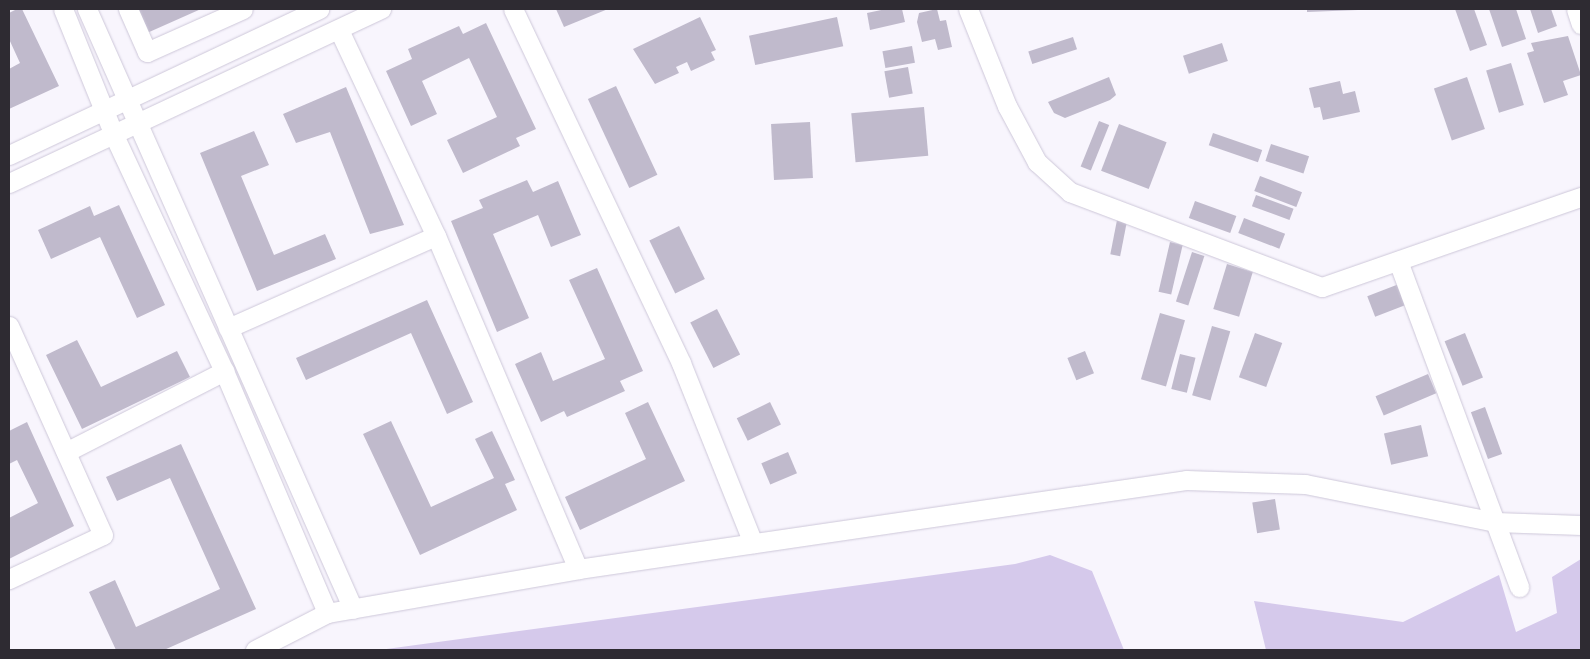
<!DOCTYPE html>
<style>
body{margin:0}
#map{position:relative;width:1590px;height:659px;overflow:hidden;background:#f8f5fd;font-family:Spectral,serif}
div>[style]{position:absolute}
.water>*{inset:0;background:#d5c9eb}
.building>*{inset:0;background:#c0bacc;transform-origin:0 0}
.roads{filter:drop-shadow(0 0 1px #cdc7d9) drop-shadow(0 0 1px #cdc7d9)}
.minor>*{height:19px;margin:-9.5px;padding:0 9.5px;transform-origin:9.5px;border-radius:9.5px;background:#fff}
span{translate:-50% -50%;white-space:nowrap;text-align:center;line-height:1.15;-webkit-text-stroke:5px #fff;paint-order:stroke}
.frame{position:absolute;inset:0;border:10px solid #2e2b32;pointer-events:none}
</style>
<div id="map">
<div class="water">
<div style="clip-path:polygon(1050px 555px,1092px 571px,1124px 650px,379px 650px,1015px 564px)"></div>
<div style="clip-path:polygon(1581px 559px,1581px 650px,1266px 650px,1254px 601px,1403px 622px,1499px 575px,1516px 632px,1557px 613px,1552px 577px)"></div>
</div>
<div class="building">
<div style="clip-path:polygon(17px 9px,22px 9px,59px 86px,9px 109px,9px 69px,20px 63px,9px 39px,9px 13px)"></div>
<div style="clip-path:polygon(136px 9px,201px 9px,147px 33px)"></div>
<div style="clip-path:polygon(556px 9px,608px 9px,564px 27px)"></div>
<div style="clip-path:polygon(886px 9px,902px 9px,905px 22px,870px 30px,867px 13px)"></div>
<div style="clip-path:polygon(937px 9px,940px 21px,946px 20px,952px 47px,938px 50px,935px 39px,922px 42px,917px 22px,919px 13px)"></div>
<div style="clip-path:polygon(1307px 9px,1358px 9px,1358px 10px,1307px 12px)"></div>
<div style="clip-path:polygon(1455px 9px,1474px 9px,1487px 45px,1470px 51px)"></div>
<div style="clip-path:polygon(1489px 9px,1516px 9px,1526px 39px,1502px 47px)"></div>
<div style="clip-path:polygon(1530px 9px,1551px 9px,1557px 26px,1538px 33px)"></div>
<div style="clip-path:polygon(700px 17px,716px 50px,711px 52px,715px 60px,691px 71px,687px 62px,676px 67px,679px 73px,655px 84px,633px 49px)"></div>
<div style="left:837px;top:17px;width:30px;height:90px;rotate:78deg"></div>
<div style="clip-path:polygon(486px 23px,536px 129px,516px 138px,520px 146px,463px 173px,447px 140px,497px 117px,469px 58px,422px 81px,437px 114px,411px 126px,386px 71px,412px 59px,408px 49px,459px 26px,463px 34px)"></div>
<div style="clip-path:polygon(1568px 36px,1581px 75px,1563px 81px,1568px 95px,1544px 103px,1527px 53px,1534px 51px,1531px 43px)"></div>
<div style="left:1073px;top:37px;width:13px;height:47px;rotate:72deg"></div>
<div style="left:1222px;top:43px;width:19px;height:41px;rotate:72deg"></div>
<div style="left:912px;top:46px;width:17px;height:30px;rotate:80deg"></div>
<div style="left:1511px;top:63px;width:44px;height:26px;rotate:73deg"></div>
<div style="left:908px;top:67px;width:27px;height:24px;rotate:80deg"></div>
<div style="clip-path:polygon(1109px 77px,1116px 95px,1110px 100px,1065px 118px,1054px 113px,1048px 102px)"></div>
<div style="left:1467px;top:77px;width:55px;height:35px;rotate:71deg"></div>
<div style="clip-path:polygon(1340px 81px,1343px 94px,1355px 91px,1360px 112px,1323px 120px,1320px 107px,1314px 108px,1309px 88px)"></div>
<div style="left:616px;top:86px;width:98px;height:31px;rotate:65deg"></div>
<div style="clip-path:polygon(346px 87px,404px 225px,370px 234px,330px 132px,296px 143px,283px 114px)"></div>
<div style="left:924px;top:107px;width:49px;height:73px;rotate:85deg"></div>
<div style="left:1099px;top:121px;width:11px;height:49px;rotate:22deg"></div>
<div style="left:810px;top:122px;width:56px;height:39px;rotate:87deg"></div>
<div style="left:1119px;top:124px;width:51px;height:50px;rotate:21deg"></div>
<div style="clip-path:polygon(254px 131px,269px 165px,241px 176px,274px 255px,325px 234px,336px 259px,257px 291px,200px 153px)"></div>
<div style="left:1213px;top:133px;width:52px;height:13px;rotate:19deg"></div>
<div style="left:1271px;top:144px;width:40px;height:18px;rotate:18deg"></div>
<div style="left:1260px;top:176px;width:45px;height:16px;rotate:21deg"></div>
<div style="clip-path:polygon(527px 180px,533px 192px,558px 181px,581px 235px,551px 247px,538px 215px,493px 234px,529px 318px,497px 332px,451px 221px,483px 208px,479px 200px)"></div>
<div style="left:1256px;top:195px;width:40px;height:12px;rotate:20deg"></div>
<div style="left:1195px;top:201px;width:44px;height:18px;rotate:20deg"></div>
<div style="clip-path:polygon(119px 205px,165px 305px,137px 318px,100px 237px,51px 259px,38px 230px,90px 206px,94px 216px)"></div>
<div style="left:1244px;top:218px;width:44px;height:16px;rotate:21deg"></div>
<div style="left:1117px;top:220px;width:10px;height:35px;rotate:11deg"></div>
<div style="left:679px;top:226px;width:59px;height:33px;rotate:64deg"></div>
<div style="left:1170px;top:242px;width:13px;height:51px;rotate:13deg"></div>
<div style="left:1192px;top:252px;width:13px;height:52px;rotate:18deg"></div>
<div style="left:1227px;top:264px;width:27px;height:47px;rotate:17deg"></div>
<div style="clip-path:polygon(597px 268px,643px 371px,620px 381px,625px 391px,567px 417px,564px 411px,541px 422px,515px 364px,541px 352px,553px 381px,605px 359px,569px 280px)"></div>
<div style="left:1399px;top:284px;width:22px;height:34px;rotate:69deg"></div>
<div style="clip-path:polygon(427px 300px,473px 402px,447px 414px,411px 333px,306px 380px,296px 358px)"></div>
<div style="left:717px;top:309px;width:51px;height:30px;rotate:63deg"></div>
<div style="left:1160px;top:313px;width:26px;height:69px;rotate:16deg"></div>
<div style="left:1212px;top:326px;width:19px;height:72px;rotate:16deg"></div>
<div style="left:1255px;top:333px;width:29px;height:47px;rotate:20deg"></div>
<div style="left:1465px;top:333px;width:48px;height:22px;rotate:68deg"></div>
<div style="clip-path:polygon(77px 340px,101px 387px,177px 351px,190px 377px,82px 429px,46px 355px)"></div>
<div style="left:1085px;top:351px;width:24px;height:19px;rotate:68deg"></div>
<div style="left:1180px;top:354px;width:16px;height:36px;rotate:14deg"></div>
<div style="left:1428px;top:374px;width:21px;height:57px;rotate:67deg"></div>
<div style="clip-path:polygon(648px 402px,685px 481px,580px 530px,565px 497px,646px 459px,625px 413px)"></div>
<div style="left:770px;top:402px;width:25px;height:37px;rotate:64deg"></div>
<div style="left:1485px;top:407px;width:50px;height:15px;rotate:70deg"></div>
<div style="clip-path:polygon(391px 421px,431px 507px,494px 478px,475px 439px,492px 431px,515px 480px,505px 484px,517px 510px,420px 555px,363px 434px)"></div>
<div style="clip-path:polygon(27px 422px,74px 526px,9px 559px,9px 518px,38px 503px,17px 460px,9px 464px,9px 431px)"></div>
<div style="left:1421px;top:425px;width:32px;height:38px;rotate:77deg"></div>
<div style="clip-path:polygon(181px 444px,256px 609px,164px 650px,116px 650px,89px 592px,115px 580px,136px 627px,220px 589px,170px 478px,117px 501px,106px 477px)"></div>
<div style="left:788px;top:452px;width:23px;height:29px;rotate:67deg"></div>
<div style="left:1275px;top:499px;width:31px;height:23px;rotate:81deg"></div>
</div>
<div class="roads">
<div class="minor">
<div style="left:63px;top:9px;width:134px;rotate:68deg"></div>
<div style="left:113px;top:133px;width:263px;rotate:65deg"></div>
<div style="left:224px;top:371px;width:263px;rotate:66.9deg"></div>
<div style="left:87px;top:9px;width:656px;rotate:66.09deg"></div>
<div style="left:128px;top:9px;width:47px;rotate:66.2deg"></div>
<div style="left:147px;top:52px;width:105px;rotate:-24.1deg"></div>
<div style="left:513px;top:9px;width:392px;rotate:64.6deg"></div>
<div style="left:681px;top:363px;width:194px;rotate:68.2deg"></div>
<div style="left:968px;top:9px;width:105px;rotate:68.1deg"></div>
<div style="left:1007px;top:106px;width:64px;rotate:61.8deg"></div>
<div style="left:1037px;top:162px;width:45px;rotate:42.3deg"></div>
<div style="left:1070px;top:192px;width:269px;rotate:20.7deg"></div>
<div style="left:1322px;top:287px;width:274px;rotate:-19.2deg"></div>
<div style="left:1576px;top:9px;width:16px;rotate:72deg"></div>
<div style="left:339px;top:30px;width:228px;rotate:64.8deg"></div>
<div style="left:436px;top:236px;width:362px;rotate:66.9deg"></div>
<div style="left:9px;top:155px;width:343px;rotate:-25.2deg"></div>
<div style="left:9px;top:183px;width:411px;rotate:-25.1deg"></div>
<div style="left:1398px;top:261px;width:348px;rotate:69.6deg"></div>
<div style="left:9px;top:326px;width:229px;rotate:65.8deg"></div>
<div style="left:103px;top:535px;width:104px;rotate:154.9deg"></div>
<div style="left:228px;top:328px;width:227px;rotate:-23.9deg"></div>
<div style="left:66px;top:452px;width:178px;rotate:-27.1deg"></div>
<div style="left:255px;top:650px;width:81px;rotate:-27.2deg"></div>
<div style="left:327px;top:613px;width:255px;rotate:-9.9deg"></div>
<div style="left:578px;top:569px;width:614px;rotate:-8.33deg"></div>
<div style="left:1186px;top:480px;width:119px;rotate:1.9deg"></div>
<div style="left:1305px;top:484px;width:194px;rotate:11.3deg"></div>
<div style="left:1495px;top:522px;width:86px;rotate:2deg"></div>
</div>
</div>
<div class="frame"></div>
</div>
